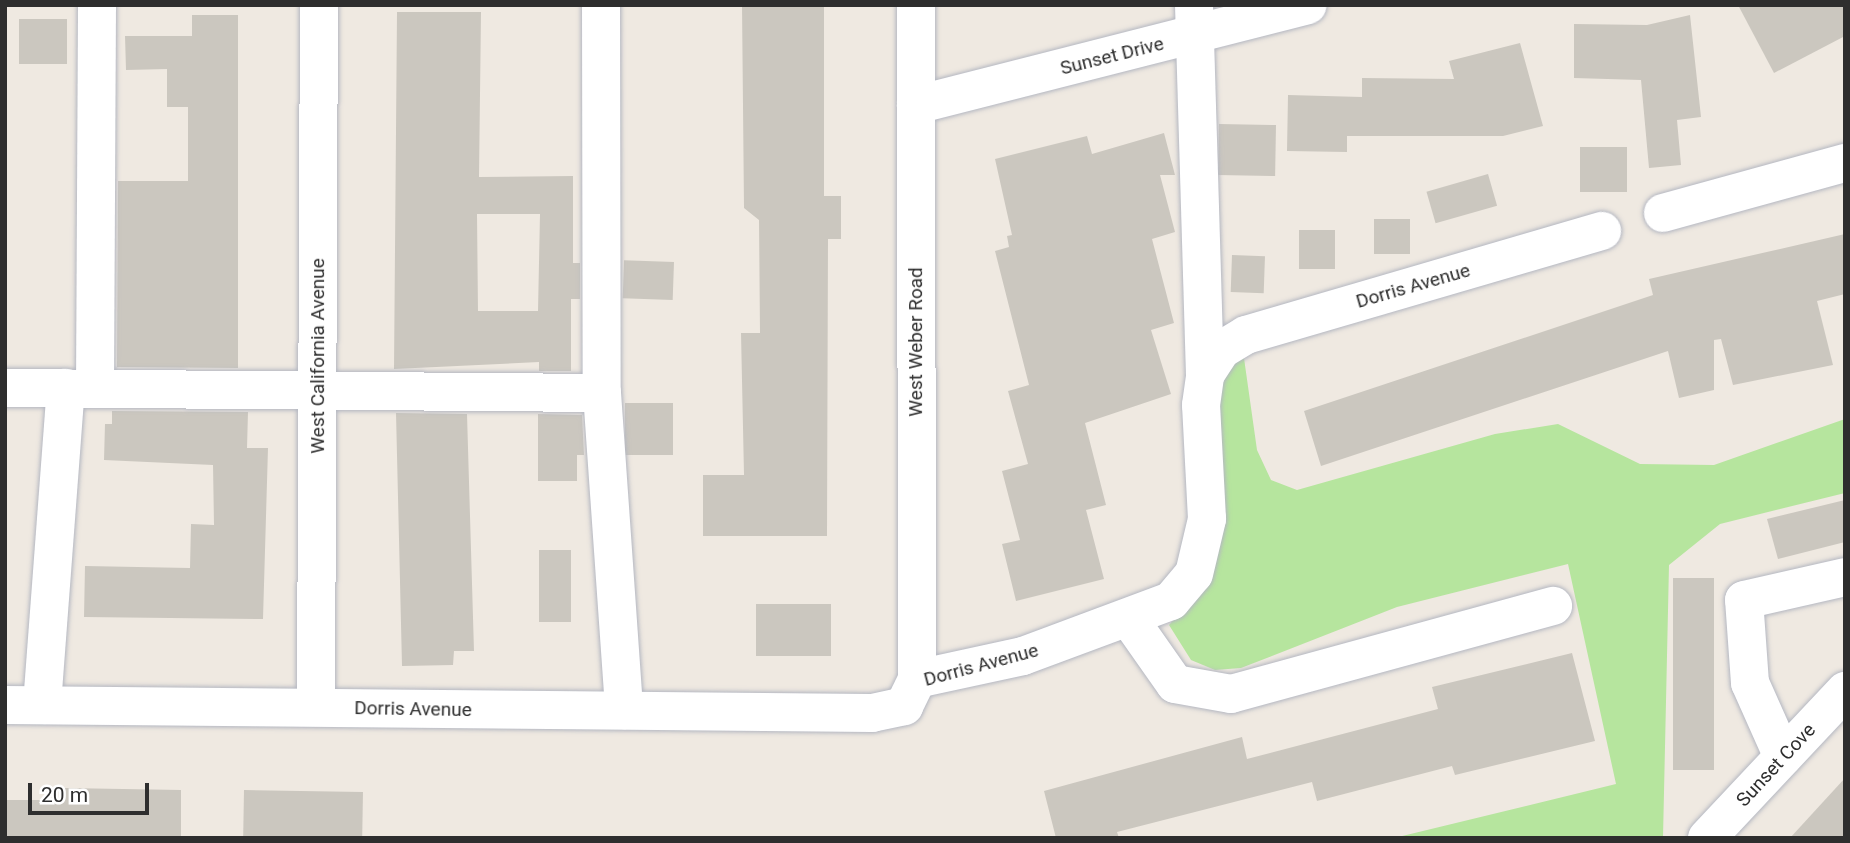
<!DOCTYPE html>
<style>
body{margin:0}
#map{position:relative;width:1850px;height:843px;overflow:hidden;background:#efe9e1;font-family:Roboto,sans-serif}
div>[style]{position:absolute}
.green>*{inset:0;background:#b6e59e}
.building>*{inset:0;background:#cbc7bf;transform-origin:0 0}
.roads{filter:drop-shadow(0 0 2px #b4b7c1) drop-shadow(0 0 2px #b4b7c1)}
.minor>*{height:38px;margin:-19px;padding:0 19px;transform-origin:19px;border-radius:19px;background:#fff}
span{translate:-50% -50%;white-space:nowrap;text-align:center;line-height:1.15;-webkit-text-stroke:5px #fff;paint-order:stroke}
.street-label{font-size:19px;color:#2e2e2e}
.frame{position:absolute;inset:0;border:7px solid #2e2e2e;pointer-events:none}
.scale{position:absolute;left:28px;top:783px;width:121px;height:32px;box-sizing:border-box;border:4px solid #2e2e2e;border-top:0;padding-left:9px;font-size:21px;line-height:24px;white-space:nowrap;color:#2e2e2e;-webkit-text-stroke:5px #fff;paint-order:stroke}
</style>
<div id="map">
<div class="green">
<div style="clip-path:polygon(1243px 351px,1257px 450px,1271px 480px,1297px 490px,1495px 434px,1558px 424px,1640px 464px,1714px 465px,1845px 419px,1845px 493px,1720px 524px,1669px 565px,1663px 838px,1394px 838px,1616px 784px,1568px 564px,1397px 607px,1241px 668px,1215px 670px,1191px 660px,1169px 625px,1197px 594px,1219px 373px)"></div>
</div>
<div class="building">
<div style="clip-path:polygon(742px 5px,824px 5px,824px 196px,841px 196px,841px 239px,828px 239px,827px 536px,703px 536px,703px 475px,744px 475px,741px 333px,760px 333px,759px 220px,744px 208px)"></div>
<div style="clip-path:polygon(1738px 5px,1845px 5px,1845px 36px,1774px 73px)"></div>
<div style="clip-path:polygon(evenodd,397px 12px,481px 12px,479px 177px,573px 176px,573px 263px,580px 263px,580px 299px,571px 299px,571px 371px,539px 371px,539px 362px,394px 369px,397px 12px,477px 214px,540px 214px,538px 311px,478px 311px,477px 214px)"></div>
<div style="clip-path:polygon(192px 15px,238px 15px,238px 368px,117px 367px,118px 181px,188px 181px,188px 107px,167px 107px,167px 69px,126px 70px,125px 36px,192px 36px)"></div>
<div style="clip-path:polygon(1690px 15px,1701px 117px,1677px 120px,1681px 165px,1649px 168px,1641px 80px,1574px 78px,1574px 24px,1647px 25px)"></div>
<div style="left:67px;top:19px;width:45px;height:48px;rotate:90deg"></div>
<div style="clip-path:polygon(1520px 43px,1543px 126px,1503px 136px,1347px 136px,1347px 152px,1287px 151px,1288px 95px,1362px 97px,1362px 78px,1454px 79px,1449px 61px)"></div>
<div style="left:1219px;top:124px;width:57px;height:51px;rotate:1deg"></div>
<div style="clip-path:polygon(1164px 133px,1175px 175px,1160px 175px,1175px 232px,1152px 239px,1174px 323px,1151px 330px,1171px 394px,1085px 423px,1106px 505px,1086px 510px,1104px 579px,1016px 601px,1002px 544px,1020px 540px,1002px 471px,1028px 464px,1008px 391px,1029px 385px,995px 251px,1009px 247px,1007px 236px,1012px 235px,995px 159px,1087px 136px,1092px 154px)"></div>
<div style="left:1580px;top:147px;width:47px;height:45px"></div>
<div style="left:1488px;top:174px;width:33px;height:64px;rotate:74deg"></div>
<div style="left:1374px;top:219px;width:36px;height:35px"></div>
<div style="left:1299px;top:230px;width:36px;height:39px"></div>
<div style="clip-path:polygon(1845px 234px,1845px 294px,1817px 301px,1833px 365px,1733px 385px,1721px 339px,1714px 340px,1714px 390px,1679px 398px,1668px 351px,1321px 466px,1304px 411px,1653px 295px,1649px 279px)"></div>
<div style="left:1232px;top:255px;width:33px;height:37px;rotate:2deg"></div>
<div style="left:674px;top:262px;width:38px;height:50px;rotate:92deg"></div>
<div style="left:625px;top:403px;width:48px;height:52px"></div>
<div style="clip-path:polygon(112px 411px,248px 412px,247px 448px,268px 448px,263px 619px,84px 617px,85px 566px,190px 568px,191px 524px,214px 525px,213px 465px,104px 460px,105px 424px,112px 424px)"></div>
<div style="clip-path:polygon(396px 413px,467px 414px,474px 651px,454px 651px,453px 665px,402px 666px)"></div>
<div style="clip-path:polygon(538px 414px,582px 415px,584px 455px,577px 455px,577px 481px,538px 481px)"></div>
<div style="clip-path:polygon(1845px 500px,1845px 542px,1778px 559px,1767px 519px)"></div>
<div style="left:539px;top:550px;width:32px;height:72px"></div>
<div style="left:1673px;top:578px;width:41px;height:192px"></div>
<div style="left:831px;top:604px;width:52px;height:75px;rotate:90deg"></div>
<div style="clip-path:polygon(1572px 653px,1595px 741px,1455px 775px,1452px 766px,1317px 801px,1312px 782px,1117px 832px,1119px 838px,1056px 838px,1044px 791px,1242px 737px,1247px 759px,1438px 709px,1432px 687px)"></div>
<div style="clip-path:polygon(1845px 778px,1845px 838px,1790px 838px)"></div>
<div style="clip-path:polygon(65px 788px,181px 790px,181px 838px,5px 838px,5px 800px,65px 800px)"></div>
<div style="left:244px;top:790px;width:119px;height:48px;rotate:1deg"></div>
</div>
<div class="roads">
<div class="minor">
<div style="left:601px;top:5px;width:388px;rotate:89.9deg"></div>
<div style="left:602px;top:393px;width:318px;rotate:86deg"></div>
<div style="left:1194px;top:5px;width:370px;rotate:88.3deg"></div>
<div style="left:916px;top:105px;width:404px;rotate:-14.3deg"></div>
<div style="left:1663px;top:213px;width:189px;rotate:-15.4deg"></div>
<div style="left:5px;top:388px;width:597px;rotate:0.48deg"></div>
<div style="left:95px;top:388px;width:383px;rotate:-89.7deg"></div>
<div style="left:1130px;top:620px;width:78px;rotate:54.9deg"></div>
<div style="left:1175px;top:684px;width:57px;rotate:10.1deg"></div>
<div style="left:1231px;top:694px;width:334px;rotate:-15.3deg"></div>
<div style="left:917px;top:679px;width:108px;rotate:-12.2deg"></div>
<div style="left:1023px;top:656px;width:158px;rotate:-20.4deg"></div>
<div style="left:1171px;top:601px;width:35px;rotate:-50deg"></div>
<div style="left:1194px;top:574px;width:57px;rotate:-76.7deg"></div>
<div style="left:1207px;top:519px;width:114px;rotate:-93deg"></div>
<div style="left:1201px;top:405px;width:30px;rotate:-82deg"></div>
<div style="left:1205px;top:375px;width:30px;rotate:-57deg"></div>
<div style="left:1221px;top:350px;width:29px;rotate:-31deg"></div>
<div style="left:1246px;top:335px;width:371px;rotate:-16.3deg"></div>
<div style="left:5px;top:705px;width:867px;rotate:0.53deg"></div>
<div style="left:872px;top:713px;width:33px;rotate:-12deg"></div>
<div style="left:904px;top:706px;width:30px;rotate:-64deg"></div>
<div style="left:917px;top:679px;width:674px;rotate:-90.09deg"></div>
<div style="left:42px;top:705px;width:318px;rotate:-85.7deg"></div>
<div style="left:316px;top:707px;width:702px;rotate:-89.76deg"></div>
<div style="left:1783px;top:757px;width:81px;rotate:-114deg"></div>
<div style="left:1750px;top:683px;width:83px;rotate:-94.1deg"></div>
<div style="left:1744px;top:600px;width:104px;rotate:-12.8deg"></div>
<div style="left:1707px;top:838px;width:202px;rotate:-46.8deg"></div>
</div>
</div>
<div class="street-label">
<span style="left:1112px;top:56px;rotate:-14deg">Sunset Drive</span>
<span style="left:1413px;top:286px;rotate:-16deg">Dorris Avenue</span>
<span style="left:916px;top:342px;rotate:-90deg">West Weber Road</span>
<span style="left:318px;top:356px;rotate:-90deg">West California Avenue</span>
<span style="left:981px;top:665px;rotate:-15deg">Dorris Avenue</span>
<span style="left:413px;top:709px;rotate:1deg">Dorris Avenue</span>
<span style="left:1776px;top:765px;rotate:-47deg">Sunset Cove</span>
</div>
<div class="frame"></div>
<div class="scale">20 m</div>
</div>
